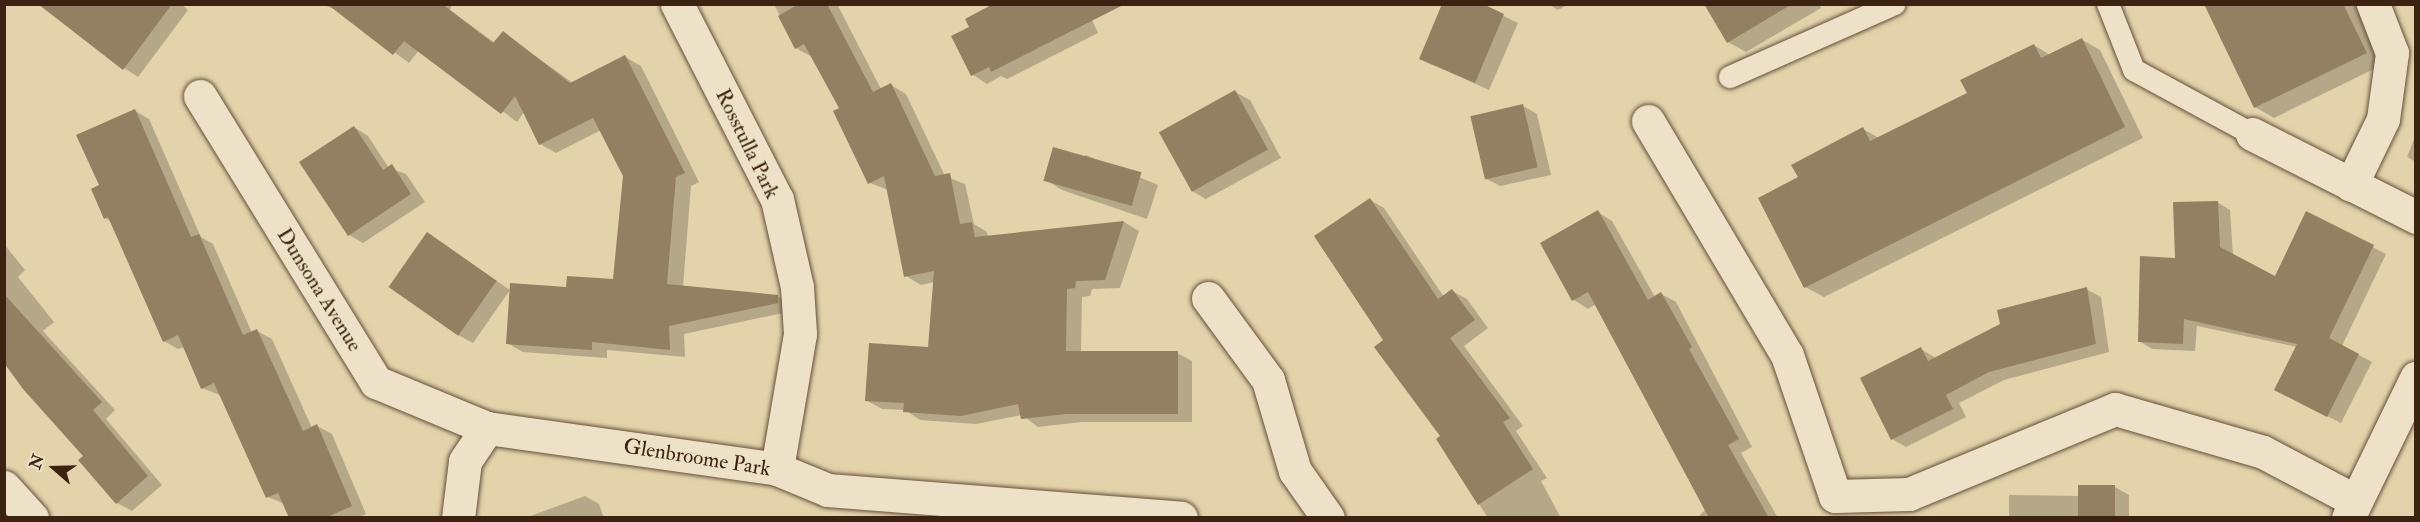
<!DOCTYPE html>
<style>
body{margin:0}
#map{position:relative;width:2420px;height:522px;overflow:hidden;background:#e3d3ab;font-family:"IM FELL Double Pica",serif}
div>[style]{position:absolute}
.shadow>*{inset:0;background:#0003}
.building>*{inset:0;background:#937f61;transform-origin:0 0}
.roads{filter:drop-shadow(0 0 2px #664f38) drop-shadow(0 0 2px #664f38)}
.lane>*{height:22px;margin:-11px;padding:0 11px;transform-origin:11px;border-radius:11px;background:#ede2c8}
.street>*{height:33px;margin:-16.5px;padding:0 16.5px;transform-origin:16.5px;border-radius:16.5px;background:#ede2c8}
span{translate:-50% -50%;white-space:nowrap;text-align:center;line-height:1.15;-webkit-text-stroke:4.5px #ede2c8;paint-order:stroke}
.street-label{font-size:21px;color:#3c2311}
.frame{position:absolute;inset:0;border:6px solid #3c2311;pointer-events:none}
.north{position:absolute;left:24px;top:438px;width:60px;height:60px;-webkit-text-stroke:4px #ede2c8;paint-order:stroke;rotate:290deg;font-size:16px;font-weight:700;line-height:24px;text-align:center;color:#3c2311}
.north::after{content:'';display:block;margin:auto;width:21px;height:27px;background:#3c2311;clip-path:polygon(50% 0,100% 100%,50% 72%,0 100%)}
</style>
<div id="map">
<div class="shadow">
<div style="clip-path:polygon(78px 4px,181px 4px,188px 10px,138px 77px,124px 68px)"></div>
<div style="clip-path:polygon(321px 4px,452px 4px,450px 10px,495px 43px,503px 33px,573px 83px,625px 57px,641px 66px,699px 182px,691px 186px,683px 287px,777px 296px,793px 305px,793px 311px,684px 334px,685px 357px,607px 350px,607px 358px,523px 352px,507px 343px,568px 288px,614px 281px,624px 176px,601px 130px,556px 153px,540px 144px,524px 112px,517px 122px,419px 50px,409px 63px,337px 10px)"></div>
<div style="clip-path:polygon(774px 4px,837px 4px,881px 89px,891px 85px,906px 94px,945px 176px,965px 184px,974px 224px,987px 232px,988px 237px,1124px 222px,1139px 231px,1120px 288px,1092px 289px,1090px 296px,1082px 297px,1081px 353px,1177px 353px,1192px 361px,1192px 422px,1082px 422px,1038px 427px,1022px 415px,976px 424px,920px 420px,905px 410px,882px 409px,866px 400px,929px 349px,934px 282px,921px 285px,906px 276px,888px 190px,870px 183px,841px 109px,812px 57px,796px 48px)"></div>
<div style="clip-path:polygon(1479px 4px,1518px 23px,1489px 90px,1421px 59px)"></div>
<div style="clip-path:polygon(1548px 4px,1569px 4px,1558px 10px)"></div>
<div style="clip-path:polygon(1706px 4px,1819px 4px,1821px 8px,1746px 52px,1728px 42px)"></div>
<div style="clip-path:polygon(2222px 4px,2355px 4px,2384px 64px,2274px 118px,2255px 107px)"></div>
<div style="clip-path:polygon(1092px 20px,1098px 33px,1007px 79px,1001px 76px,987px 84px,973px 75px,953px 37px)"></div>
<div style="clip-path:polygon(2081px 39px,2100px 50px,2143px 138px,1824px 297px,1805px 287px,1800px 178px,1863px 129px,1879px 138px,1969px 94px,2034px 45px,2050px 55px)"></div>
<div style="clip-path:polygon(1235px 92px,1250px 100px,1281px 158px,1206px 199px,1192px 191px)"></div>
<div style="clip-path:polygon(1523px 106px,1537px 114px,1551px 175px,1500px 186px,1485px 178px)"></div>
<div style="clip-path:polygon(135px 111px,149px 119px,201px 237px,213px 244px,252px 333px,257px 331px,272px 339px,312px 428px,317px 426px,332px 434px,366px 514px,358px 518px,290px 518px,285px 504px,268px 497px,220px 395px,202px 388px,185px 347px,178px 349px,164px 341px,112px 222px,105px 218px,101px 186px)"></div>
<div style="clip-path:polygon(354px 127px,368px 136px,389px 168px,406px 174px,425px 202px,363px 243px,349px 235px)"></div>
<div style="clip-path:polygon(2416px 134px,2416px 162px,2407px 157px)"></div>
<div style="clip-path:polygon(1086px 155px,1158px 185px,1147px 219px,1062px 190px,1044px 179px)"></div>
<div style="clip-path:polygon(1370px 200px,1384px 208px,1444px 297px,1452px 291px,1467px 299px,1488px 328px,1464px 346px,1523px 426px,1516px 431px,1547px 478px,1541px 481px,1561px 518px,1488px 518px,1438px 439px,1442px 436px,1385px 340px)"></div>
<div style="clip-path:polygon(2217px 202px,2230px 210px,2233px 255px,2275px 278px,2307px 213px,2386px 254px,2342px 346px,2372px 362px,2341px 423px,2289px 397px,2297px 347px,2197px 326px,2195px 351px,2152px 349px,2139px 341px,2177px 259px)"></div>
<div style="clip-path:polygon(1598px 212px,1612px 221px,1655px 297px,1661px 294px,1676px 302px,1752px 447px,1741px 453px,1778px 518px,1697px 518px,1706px 509px,1596px 304px,1588px 309px,1574px 300px,1542px 244px)"></div>
<div style="clip-path:polygon(427px 234px,510px 290px,473px 343px,458px 335px)"></div>
<div style="clip-path:polygon(4px 244px,25px 270px,18px 277px,54px 322px,43px 331px,115px 410px,106px 419px,162px 485px,132px 511px,117px 503px,85px 456px,4px 360px)"></div>
<div style="clip-path:polygon(2086px 289px,2101px 297px,2109px 352px,2004px 380px,1959px 403px,1966px 417px,1906px 447px,1892px 439px,1921px 349px,1936px 358px)"></div>
<div style="clip-path:polygon(2115px 487px,2129px 495px,2129px 518px,2009px 518px,2009px 495px,2080px 496px)"></div>
<div style="clip-path:polygon(585px 496px,599px 504px,604px 518px,525px 518px)"></div>
</div>
<div class="building">
<div style="clip-path:polygon(38px 4px,172px 4px,123px 70px)"></div>
<div style="clip-path:polygon(327px 4px,442px 4px,493px 43px,503px 31px,570px 83px,625px 55px,685px 173px,676px 177px,667px 284px,778px 295px,778px 303px,669px 326px,670px 350px,592px 342px,592px 350px,506px 344px,510px 283px,566px 287px,567px 276px,613px 279px,623px 176px,593px 118px,539px 145px,515px 96px,501px 114px,404px 41px,393px 55px)"></div>
<div style="clip-path:polygon(799px 4px,827px 4px,873px 92px,891px 83px,935px 176px,950px 173px,960px 224px,972px 222px,975px 237px,1124px 221px,1105px 280px,1076px 281px,1075px 288px,1067px 289px,1066px 351px,1178px 351px,1178px 414px,1066px 414px,1021px 419px,1018px 404px,961px 416px,903px 412px,904px 403px,865px 401px,869px 343px,928px 347px,934px 271px,904px 277px,884px 176px,868px 184px,833px 111px,839px 108px,804px 44px,795px 49px,778px 16px)"></div>
<div style="clip-path:polygon(993px 4px,1125px 4px,991px 72px,989px 67px,971px 76px,951px 36px,969px 27px,965px 19px)"></div>
<div style="clip-path:polygon(1442px 4px,1483px 4px,1504px 14px,1475px 83px,1419px 59px)"></div>
<div style="clip-path:polygon(1704px 4px,1792px 4px,1727px 43px)"></div>
<div style="clip-path:polygon(2204px 4px,2343px 4px,2367px 53px,2254px 108px)"></div>
<div style="clip-path:polygon(2082px 38px,2125px 127px,1804px 288px,1758px 198px,1798px 177px,1791px 165px,1863px 127px,1870px 141px,1967px 93px,1960px 80px,2034px 44px,2041px 58px)"></div>
<div style="left:1235px;top:90px;width:68px;height:87px;rotate:61deg"></div>
<div style="left:1523px;top:104px;width:65px;height:54px;rotate:77deg"></div>
<div style="clip-path:polygon(135px 109px,191px 237px,199px 234px,243px 335px,257px 329px,303px 431px,317px 424px,352px 506px,325px 518px,289px 518px,278px 493px,266px 498px,214px 383px,201px 389px,178px 335px,163px 342px,108px 217px,104px 219px,91px 189px,99px 185px,76px 135px)"></div>
<div style="clip-path:polygon(354px 126px,383px 170px,392px 164px,411px 194px,348px 236px,299px 162px)"></div>
<div style="left:1053px;top:147px;width:92px;height:35px;rotate:16deg"></div>
<div style="clip-path:polygon(1370px 198px,1438px 299px,1452px 289px,1475px 320px,1450px 338px,1510px 418px,1503px 422px,1533px 469px,1478px 505px,1436px 439px,1440px 436px,1374px 347px,1383px 340px,1314px 236px)"></div>
<div style="clip-path:polygon(2218px 201px,2220px 247px,2275px 276px,2306px 211px,2374px 245px,2329px 338px,2359px 354px,2327px 417px,2274px 390px,2297px 344px,2184px 319px,2183px 344px,2138px 342px,2140px 256px,2175px 258px,2173px 202px)"></div>
<div style="clip-path:polygon(1598px 210px,1648px 300px,1661px 292px,1692px 347px,1689px 349px,1739px 439px,1728px 445px,1769px 518px,1709px 518px,1588px 292px,1572px 301px,1540px 243px)"></div>
<div style="left:427px;top:232px;width:85px;height:67px;rotate:35deg"></div>
<div style="clip-path:polygon(2087px 287px,2096px 344px,1989px 372px,1946px 395px,1953px 409px,1891px 440px,1860px 378px,1921px 347px,1928px 361px,2000px 324px,1997px 310px)"></div>
<div style="clip-path:polygon(4px 294px,102px 402px,93px 410px,148px 476px,116px 504px,78px 460px,83px 456px,23px 389px,4px 363px)"></div>
<div style="left:2078px;top:485px;width:37px;height:33px"></div>
</div>
<div class="roads">
<div class="lane">
<div style="left:2108px;top:4px;width:71px;rotate:68.5deg"></div>
<div style="left:2134px;top:70px;width:134px;rotate:28.5deg"></div>
<div style="left:1730px;top:77px;width:180px;rotate:-23.9deg"></div>
</div>
<div class="street">
<div style="left:677px;top:4px;width:219px;rotate:62.9deg"></div>
<div style="left:777px;top:199px;width:90px;rotate:77.2deg"></div>
<div style="left:797px;top:287px;width:47px;rotate:86.3deg"></div>
<div style="left:800px;top:334px;width:137px;rotate:99.7deg"></div>
<div style="left:200px;top:96px;width:336px;rotate:58.4deg"></div>
<div style="left:376px;top:382px;width:120px;rotate:22.5deg"></div>
<div style="left:1648px;top:121px;width:272px;rotate:59.3deg"></div>
<div style="left:1787px;top:355px;width:149px;rotate:71.2deg"></div>
<div style="left:1835px;top:496px;width:74px;rotate:-1.5deg"></div>
<div style="left:1909px;top:494px;width:223px;rotate:-22.4deg"></div>
<div style="left:2115px;top:409px;width:154px;rotate:16.2deg"></div>
<div style="left:2263px;top:452px;width:105px;rotate:27.8deg"></div>
<div style="left:2252px;top:134px;width:184px;rotate:26.8deg"></div>
<div style="left:2351px;top:185px;width:73px;rotate:-64.1deg"></div>
<div style="left:2383px;top:119px;width:67px;rotate:-82.2deg"></div>
<div style="left:2392px;top:53px;width:53px;rotate:-111.2deg"></div>
<div style="left:1208px;top:298px;width:102px;rotate:53.8deg"></div>
<div style="left:1268px;top:380px;width:95px;rotate:73.5deg"></div>
<div style="left:1295px;top:471px;width:57px;rotate:54.9deg"></div>
<div style="left:4px;top:487px;width:42px;rotate:47.9deg"></div>
<div style="left:458px;top:518px;width:57px;rotate:-83deg"></div>
<div style="left:465px;top:461px;width:40px;rotate:-56deg"></div>
<div style="left:487px;top:428px;width:293px;rotate:8deg"></div>
<div style="left:777px;top:469px;width:55px;rotate:22.4deg"></div>
<div style="left:828px;top:490px;width:354px;rotate:4.5deg"></div>
<div style="left:2348px;top:518px;width:156px;rotate:-64.1deg"></div>
</div>
</div>
<div class="street-label">
<span style="left:747px;top:144px;rotate:64deg">Rosstulla Park</span>
<span style="left:319px;top:290px;rotate:58deg">Dunsona Avenue</span>
<span style="left:697px;top:458px;rotate:9deg">Glenbroome Park</span>
</div>
<div class="frame"></div>
<div class="north">N</div>
</div>
